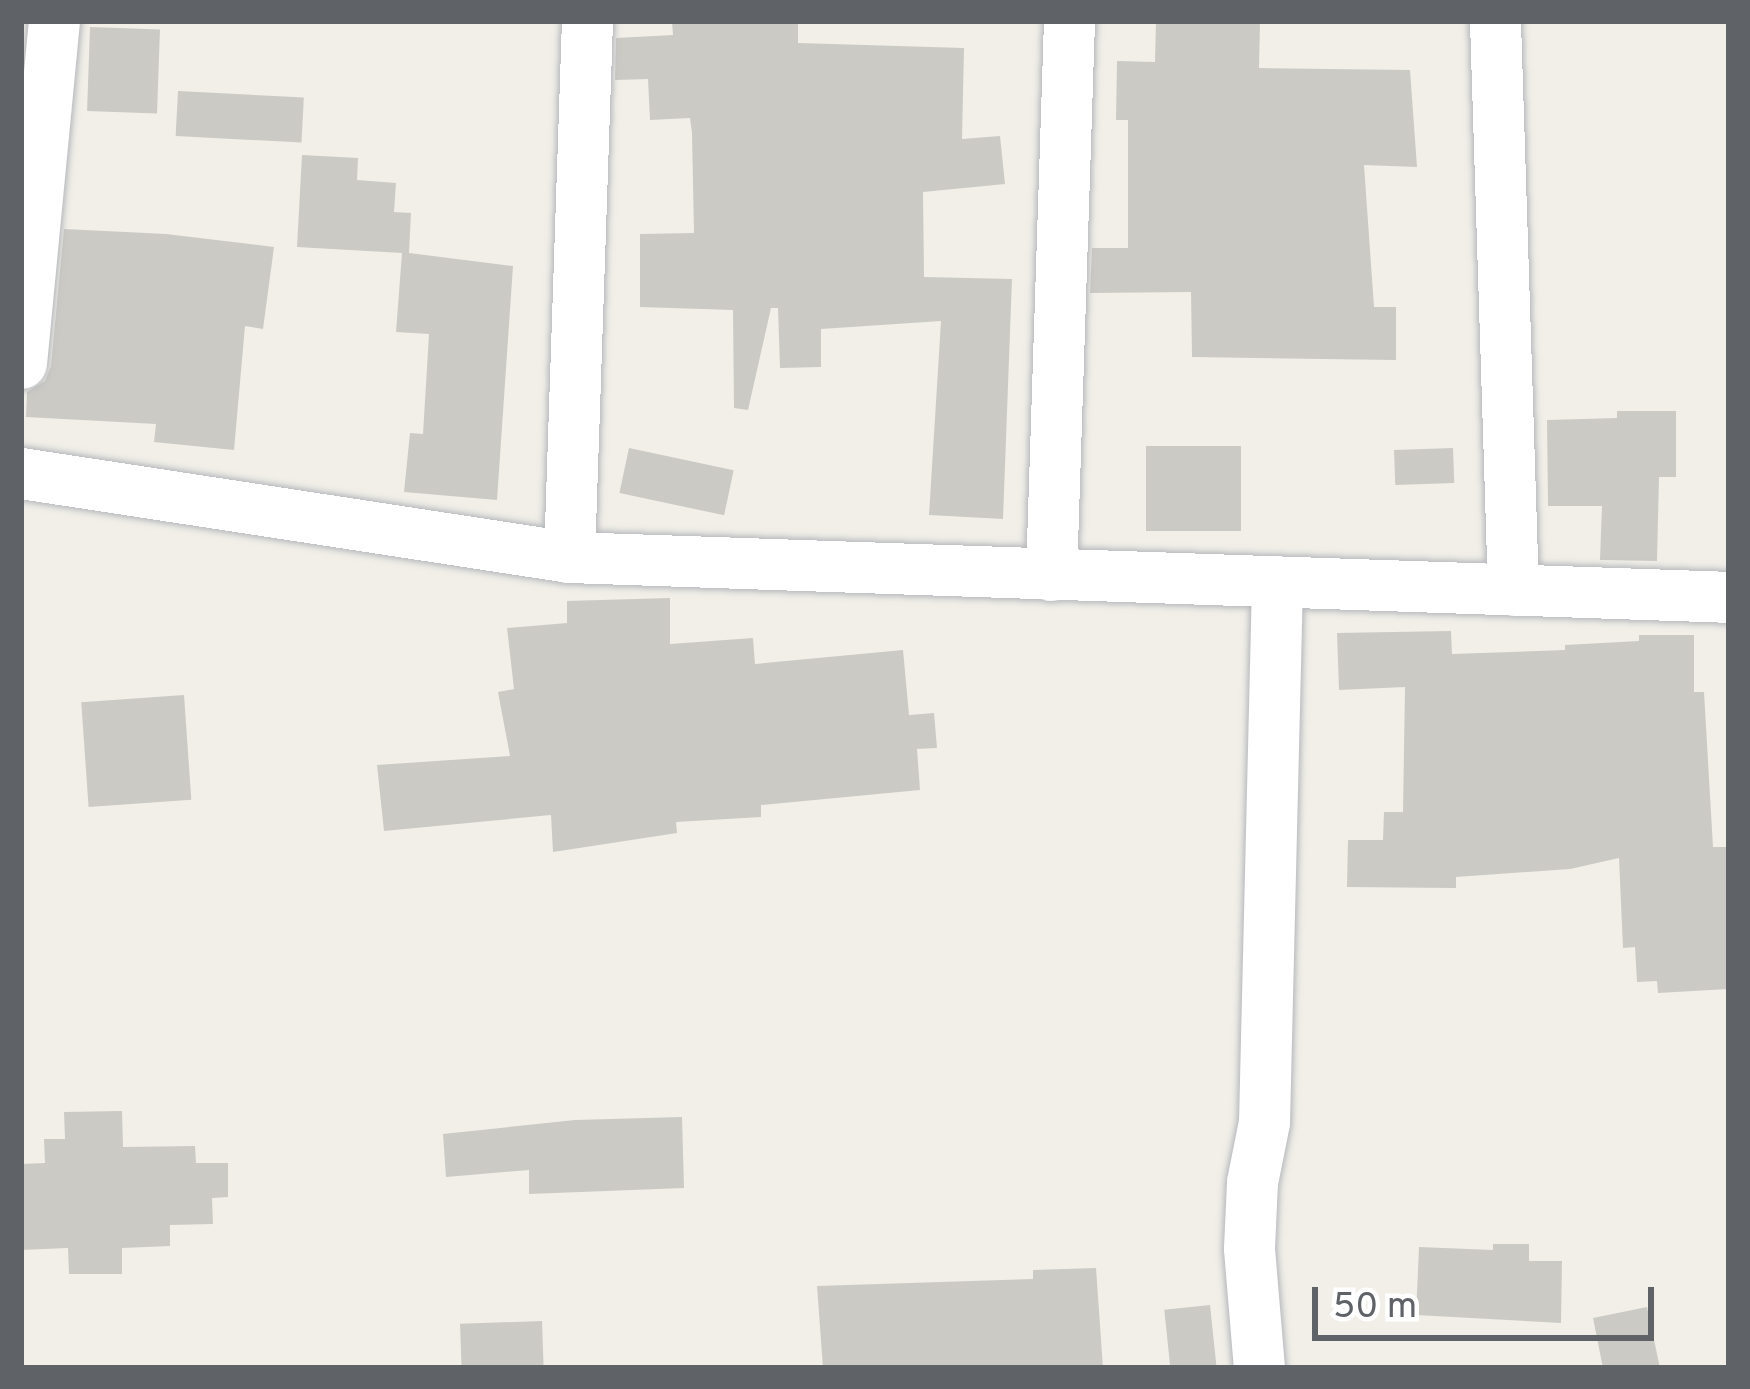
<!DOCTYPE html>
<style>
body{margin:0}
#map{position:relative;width:1750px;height:1389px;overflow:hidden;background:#f1efe8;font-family:Overpass,sans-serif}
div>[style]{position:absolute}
.building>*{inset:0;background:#cccac5;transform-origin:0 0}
.roads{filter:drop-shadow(0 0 3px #b5b8bc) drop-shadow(0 0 3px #b5b8bc)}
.minor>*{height:51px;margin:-25.5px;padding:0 25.5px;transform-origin:25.5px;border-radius:25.5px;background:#fff}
span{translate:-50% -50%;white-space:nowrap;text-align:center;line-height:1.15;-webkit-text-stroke:12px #fff;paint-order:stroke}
.frame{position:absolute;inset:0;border:24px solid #5f6368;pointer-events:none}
.scale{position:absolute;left:1312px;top:1287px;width:342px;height:54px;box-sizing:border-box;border:6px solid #5f6368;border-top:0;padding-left:15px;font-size:36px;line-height:42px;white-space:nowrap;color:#5f6368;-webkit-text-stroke:9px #fff;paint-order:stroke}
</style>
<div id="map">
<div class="building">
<div style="clip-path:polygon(672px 21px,798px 21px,798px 43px,964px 48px,962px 139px,1000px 136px,1005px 184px,923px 192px,924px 277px,1012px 279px,1003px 519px,929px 515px,941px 321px,821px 329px,821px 367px,780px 368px,778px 308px,771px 308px,748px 410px,734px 408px,733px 310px,640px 307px,640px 234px,694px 233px,692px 133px,690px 118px,650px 120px,648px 79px,615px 80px,616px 38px,673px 35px)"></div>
<div style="clip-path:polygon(1156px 21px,1260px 21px,1259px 68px,1410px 70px,1417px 167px,1364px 165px,1374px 307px,1396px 307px,1396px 360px,1192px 357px,1191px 292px,1090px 293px,1092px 248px,1128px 248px,1128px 120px,1116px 120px,1117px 61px,1155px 62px)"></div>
<div style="left:90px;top:27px;width:70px;height:84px;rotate:2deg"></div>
<div style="left:178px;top:91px;width:126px;height:45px;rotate:3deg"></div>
<div style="clip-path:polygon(302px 155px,358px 158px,357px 180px,396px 183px,394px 212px,411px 213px,409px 253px,513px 266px,497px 500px,404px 492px,410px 433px,423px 434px,429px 334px,396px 332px,402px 253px,297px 247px)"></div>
<div style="clip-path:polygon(64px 229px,166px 234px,274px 247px,263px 329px,245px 326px,234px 450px,154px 442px,156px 424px,26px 417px,27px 392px,45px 381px,51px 366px)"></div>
<div style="clip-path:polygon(1617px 411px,1676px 411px,1676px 477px,1659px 477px,1657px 561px,1600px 560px,1602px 506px,1548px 506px,1547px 420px,1617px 418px)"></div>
<div style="left:1146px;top:446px;width:95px;height:85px"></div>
<div style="left:629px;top:448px;width:107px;height:46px;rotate:12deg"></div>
<div style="left:1453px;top:448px;width:35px;height:59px;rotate:88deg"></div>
<div style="clip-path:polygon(670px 598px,670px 644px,753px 638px,755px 664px,903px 650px,909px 715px,934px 713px,937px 748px,917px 749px,920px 790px,761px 805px,761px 817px,676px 822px,677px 833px,553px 852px,551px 815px,384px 831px,377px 765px,510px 756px,498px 692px,514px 689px,507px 628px,567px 623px,567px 601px)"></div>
<div style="clip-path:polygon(1451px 631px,1452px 654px,1565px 650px,1565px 645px,1639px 641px,1639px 635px,1694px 635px,1694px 692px,1704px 692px,1713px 847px,1729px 847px,1729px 989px,1658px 993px,1657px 981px,1637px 982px,1635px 947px,1623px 948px,1619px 858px,1570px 869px,1456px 877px,1456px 888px,1347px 887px,1348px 840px,1383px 840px,1384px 812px,1403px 812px,1405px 687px,1339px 690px,1337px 633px)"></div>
<div style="left:184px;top:695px;width:105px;height:103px;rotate:86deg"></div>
<div style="clip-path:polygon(122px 1111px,123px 1147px,195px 1146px,196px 1163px,228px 1163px,228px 1197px,212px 1198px,213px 1224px,170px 1225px,170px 1246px,122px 1248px,122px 1274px,69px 1274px,68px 1248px,21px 1250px,21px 1164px,45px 1163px,44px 1139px,65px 1139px,64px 1112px)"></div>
<div style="clip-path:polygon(682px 1117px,684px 1188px,529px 1194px,529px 1170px,446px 1177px,443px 1134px,575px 1120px)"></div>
<div style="clip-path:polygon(1493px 1244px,1529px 1244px,1529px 1261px,1562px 1261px,1561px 1323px,1416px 1315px,1419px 1247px,1493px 1250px)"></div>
<div style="clip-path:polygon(1096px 1268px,1103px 1368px,823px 1368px,817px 1286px,1033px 1279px,1033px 1270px)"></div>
<div style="left:1210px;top:1305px;width:63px;height:46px;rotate:84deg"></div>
<div style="clip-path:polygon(1647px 1307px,1660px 1368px,1603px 1368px,1593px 1318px)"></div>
<div style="left:542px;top:1321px;width:47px;height:82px;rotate:88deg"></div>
</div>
<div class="roads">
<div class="minor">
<div style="left:1495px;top:21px;width:569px;rotate:88.19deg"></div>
<div style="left:21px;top:363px;width:344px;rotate:-84.5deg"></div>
<div style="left:21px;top:473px;width:554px;rotate:8.71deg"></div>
<div style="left:569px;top:557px;width:1161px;rotate:1.97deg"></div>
<div style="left:569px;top:557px;width:536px;rotate:-88.08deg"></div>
<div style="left:1051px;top:575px;width:554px;rotate:-88.14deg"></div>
<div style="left:1259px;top:1368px;width:120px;rotate:-94.8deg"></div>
<div style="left:1249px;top:1248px;width:66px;rotate:-87.4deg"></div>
<div style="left:1252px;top:1182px;width:61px;rotate:-78.7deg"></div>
<div style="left:1264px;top:1122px;width:541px;rotate:-88.62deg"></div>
</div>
</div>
<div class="frame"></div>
<div class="scale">50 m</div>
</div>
